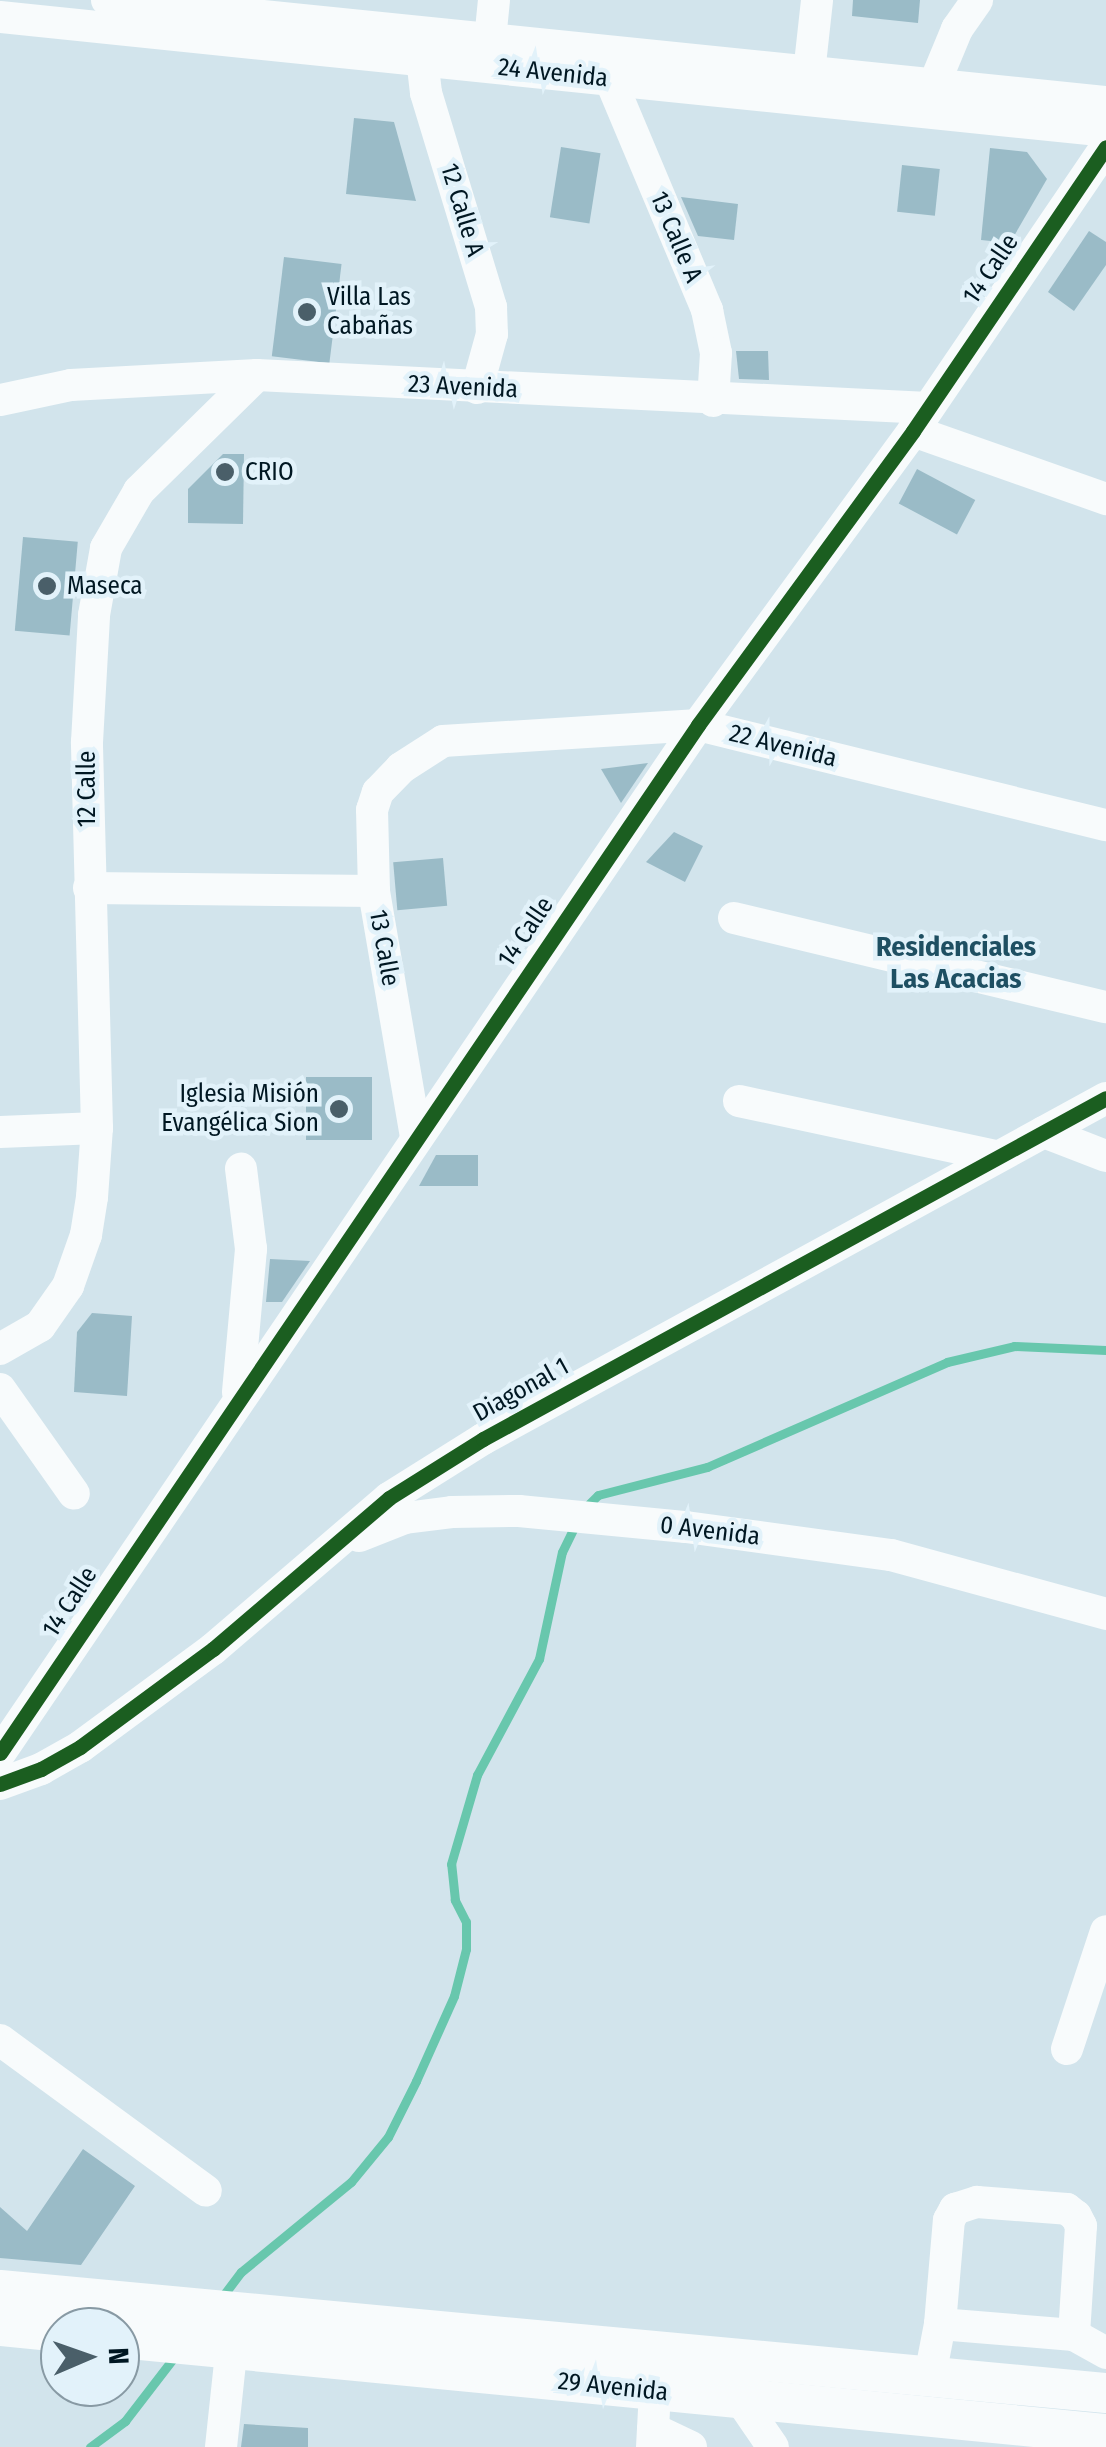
<!DOCTYPE html>
<meta charset="utf-8">
<style>
body{margin:0}
#map{position:relative;width:1106px;height:2447px;overflow:hidden;background:#d2e4ec;font-family:"Fira Sans Condensed",sans-serif}
div>[style]{position:absolute}
.stream>*{height:9px;margin:-4.5px;padding:0 4.5px;transform-origin:4.5px;border-radius:4.5px;background:#68c7ad}
.building>*{inset:0;background:#9abbc7;transform-origin:0 0}
.minor>*{height:32px;margin:-16px;padding:0 16px;transform-origin:16px;border-radius:16px;background:#f8fbfc}
.major>*{height:40px;margin:-20px;padding:0 20px;transform-origin:20px;border-radius:20px;background:#f8fbfc}
.cycleway>*{height:15px;margin:-7.5px;padding:0 7.5px;transform-origin:7.5px;border-radius:7.5px;background:#1b5e20}
.dots>*{width:28px;height:28px;translate:-50% -50%;box-sizing:border-box;border:5px solid #e2f2fa;border-radius:50%}
span{translate:-50% -50%;white-space:nowrap;text-align:center;line-height:1.15;-webkit-text-stroke:9px #e2f2fa;paint-order:stroke}
.street-label{font-size:25px;color:#001722}
.poi-label{font-size:25px;color:#001722}
.left{translate:0 -50%;text-align:left}
.right{translate:-100% -50%;text-align:right}
.neighbourhood-label{font-size:28px;color:#1e4f62;font-weight:700}
.north{position:absolute;left:40px;top:2307px;width:100px;height:100px;box-sizing:border-box;background:#e2f2fa;border:2px solid #889aa4;border-radius:50%;rotate:88deg;font-size:28px;font-weight:700;line-height:40px;text-align:center;color:#001722}
.north::after{content:'';display:block;margin:auto;width:35px;height:45px;background:#4a5f69;clip-path:polygon(50% 0,100% 100%,50% 72%,0 100%)}
</style>
<div id="map">
<div class="stream">
<div style="left:583px;top:1510px;width:21px;rotate:-45deg"></div>
<div style="left:598px;top:1495px;width:113px;rotate:-14.4deg"></div>
<div style="left:707px;top:1467px;width:262px;rotate:-23.6deg"></div>
<div style="left:947px;top:1362px;width:69px;rotate:-13.4deg"></div>
<div style="left:1014px;top:1346px;width:92px;rotate:2.5deg"></div>
<div style="left:222px;top:2297px;width:31px;rotate:-53deg"></div>
<div style="left:241px;top:2272px;width:142px;rotate:-39.3deg"></div>
<div style="left:351px;top:2182px;width:58px;rotate:-50.6deg"></div>
<div style="left:388px;top:2137px;width:63px;rotate:-63.4deg"></div>
<div style="left:416px;top:2081px;width:93px;rotate:-65.9deg"></div>
<div style="left:454px;top:1996px;width:49px;rotate:-75.7deg"></div>
<div style="left:466px;top:1949px;width:27px;rotate:-90deg"></div>
<div style="left:466px;top:1922px;width:25px;rotate:-117deg"></div>
<div style="left:455px;top:1900px;width:36px;rotate:-96deg"></div>
<div style="left:451px;top:1864px;width:93px;rotate:-73.7deg"></div>
<div style="left:477px;top:1775px;width:132px;rotate:-61.9deg"></div>
<div style="left:539px;top:1659px;width:109px;rotate:-77.9deg"></div>
<div style="left:562px;top:1552px;width:32px;rotate:-64deg"></div>
<div style="left:90px;top:2447px;width:44px;rotate:-36.6deg"></div>
<div style="left:125px;top:2421px;width:82px;rotate:-52.4deg"></div>
</div>
<div class="building">
<div style="clip-path:polygon(853px 0,920px 0,918px 23px,852px 16px)"></div>
<div style="clip-path:polygon(354px 118px,394px 122px,416px 201px,346px 194px)"></div>
<div style="left:561px;top:147px;width:40px;height:71px;rotate:9deg"></div>
<div style="clip-path:polygon(990px 148px,1027px 152px,1047px 179px,1010px 243px,981px 240px)"></div>
<div style="left:902px;top:165px;width:38px;height:47px;rotate:6deg"></div>
<div style="clip-path:polygon(681px 197px,738px 204px,734px 240px,698px 236px)"></div>
<div style="clip-path:polygon(1089px 231px,1106px 242px,1106px 265px,1074px 311px,1048px 292px)"></div>
<div style="left:284px;top:257px;width:58px;height:100px;rotate:7deg"></div>
<div style="clip-path:polygon(736px 351px,768px 351px,769px 380px,739px 379px)"></div>
<div style="clip-path:polygon(223px 454px,244px 454px,243px 524px,188px 523px,188px 489px)"></div>
<div style="left:917px;top:469px;width:66px;height:39px;rotate:28deg"></div>
<div style="left:23px;top:537px;width:55px;height:94px;rotate:5deg"></div>
<div style="clip-path:polygon(648px 763px,621px 803px,601px 769px)"></div>
<div style="clip-path:polygon(674px 832px,703px 846px,685px 882px,646px 862px)"></div>
<div style="left:443px;top:858px;width:48px;height:50px;rotate:85deg"></div>
<div style="left:372px;top:1077px;width:63px;height:66px;rotate:90deg"></div>
<div style="clip-path:polygon(436px 1155px,478px 1155px,478px 1186px,419px 1186px)"></div>
<div style="clip-path:polygon(270px 1259px,310px 1261px,282px 1302px,266px 1302px)"></div>
<div style="clip-path:polygon(92px 1313px,132px 1316px,127px 1396px,74px 1392px,77px 1332px)"></div>
<div style="clip-path:polygon(83px 2149px,135px 2186px,81px 2265px,0 2258px,0 2207px,27px 2231px)"></div>
<div style="clip-path:polygon(244px 2424px,308px 2428px,308px 2447px,241px 2447px)"></div>
</div>
<div class="minor">
<div style="left:107px;top:0;width:1004px;rotate:5.83deg"></div>
<div style="left:0;top:17px;width:1112px;rotate:5.88deg"></div>
<div style="left:420px;top:41px;width:52px;rotate:83.4deg"></div>
<div style="left:426px;top:93px;width:224px;rotate:73.1deg"></div>
<div style="left:491px;top:307px;width:27px;rotate:88deg"></div>
<div style="left:492px;top:334px;width:56px;rotate:105.5deg"></div>
<div style="left:488px;top:60px;width:60px;rotate:-84.3deg"></div>
<div style="left:809px;top:73px;width:73px;rotate:-83.7deg"></div>
<div style="left:610px;top:79px;width:251px;rotate:67.2deg"></div>
<div style="left:707px;top:310px;width:44px;rotate:78.2deg"></div>
<div style="left:716px;top:353px;width:48px;rotate:93.6deg"></div>
<div style="left:933px;top:87px;width:63px;rotate:-67.5deg"></div>
<div style="left:957px;top:29px;width:35px;rotate:-55deg"></div>
<div style="left:0;top:400px;width:73px;rotate:-11.9deg"></div>
<div style="left:71px;top:385px;width:186px;rotate:-3.1deg"></div>
<div style="left:257px;top:375px;width:672px;rotate:2.82deg"></div>
<div style="left:913px;top:431px;width:205px;rotate:19.4deg"></div>
<div style="left:89px;top:888px;width:285px;rotate:0.6deg"></div>
<div style="left:734px;top:918px;width:382px;rotate:13.5deg"></div>
<div style="left:739px;top:1101px;width:263px;rotate:12.1deg"></div>
<div style="left:0;top:1132px;width:97px;rotate:-2.4deg"></div>
<div style="left:1044px;top:1132px;width:66px;rotate:21.2deg"></div>
<div style="left:416px;top:1137px;width:250px;rotate:-99.7deg"></div>
<div style="left:374px;top:891px;width:81px;rotate:-91.4deg"></div>
<div style="left:372px;top:810px;width:19px;rotate:-72deg"></div>
<div style="left:378px;top:792px;width:33px;rotate:-46deg"></div>
<div style="left:401px;top:768px;width:50px;rotate:-32.7deg"></div>
<div style="left:443px;top:741px;width:256px;rotate:-3.6deg"></div>
<div style="left:698px;top:725px;width:420px;rotate:13.8deg"></div>
<div style="left:0;top:1349px;width:46px;rotate:-29.9deg"></div>
<div style="left:40px;top:1326px;width:49px;rotate:-55deg"></div>
<div style="left:68px;top:1286px;width:54px;rotate:-70.6deg"></div>
<div style="left:86px;top:1235px;width:38px;rotate:-81deg"></div>
<div style="left:92px;top:1197px;width:69px;rotate:-85.9deg"></div>
<div style="left:97px;top:1128px;width:386px;rotate:-91.5deg"></div>
<div style="left:87px;top:742px;width:127px;rotate:-86.8deg"></div>
<div style="left:94px;top:615px;width:68px;rotate:-79.8deg"></div>
<div style="left:106px;top:548px;width:66px;rotate:-59.9deg"></div>
<div style="left:139px;top:491px;width:165px;rotate:-44.5deg"></div>
<div style="left:0;top:1389px;width:128px;rotate:54.8deg"></div>
<div style="left:238px;top:1392px;width:144px;rotate:-84.8deg"></div>
<div style="left:251px;top:1249px;width:81px;rotate:-97.1deg"></div>
<div style="left:359px;top:1536px;width:49px;rotate:-21.4deg"></div>
<div style="left:405px;top:1518px;width:47px;rotate:-7.3deg"></div>
<div style="left:452px;top:1512px;width:67px;rotate:-0.9deg"></div>
<div style="left:519px;top:1511px;width:168px;rotate:5.5deg"></div>
<div style="left:686px;top:1527px;width:207px;rotate:7.8deg"></div>
<div style="left:891px;top:1555px;width:223px;rotate:15.3deg"></div>
<div style="left:0;top:1753px;width:1243px;rotate:-55.82deg"></div>
<div style="left:698px;top:725px;width:364px;rotate:-53.8deg"></div>
<div style="left:913px;top:431px;width:343px;rotate:-55.8deg"></div>
<div style="left:0;top:1784px;width:44px;rotate:-20.1deg"></div>
<div style="left:41px;top:1769px;width:45px;rotate:-29.4deg"></div>
<div style="left:80px;top:1747px;width:165px;rotate:-36.4deg"></div>
<div style="left:213px;top:1649px;width:232px;rotate:-40.6deg"></div>
<div style="left:389px;top:1498px;width:111px;rotate:-32.1deg"></div>
<div style="left:483px;top:1439px;width:710px;rotate:-28.69deg"></div>
<div style="left:0;top:2040px;width:255px;rotate:36.2deg"></div>
<div style="left:1067px;top:2049px;width:124px;rotate:-71.7deg"></div>
<div style="left:940px;top:2324px;width:134px;rotate:4.7deg"></div>
<div style="left:930px;top:2376px;width:53px;rotate:-79.1deg"></div>
<div style="left:940px;top:2324px;width:104px;rotate:-85.1deg"></div>
<div style="left:949px;top:2220px;width:13px;rotate:-61deg"></div>
<div style="left:955px;top:2209px;width:23px;rotate:-18deg"></div>
<div style="left:977px;top:2202px;width:90px;rotate:4.4deg"></div>
<div style="left:1067px;top:2209px;width:11px;rotate:38deg"></div>
<div style="left:1076px;top:2216px;width:11px;rotate:63deg"></div>
<div style="left:1081px;top:2226px;width:109px;rotate:93.7deg"></div>
<div style="left:1074px;top:2335px;width:37px;rotate:29deg"></div>
<div style="left:740px;top:2399px;width:58px;rotate:55.5deg"></div>
<div style="left:653px;top:2429px;width:42px;rotate:25.3deg"></div>
<div style="left:221px;top:2447px;width:122px;rotate:-83.9deg"></div>
<div style="left:652px;top:2447px;width:56px;rotate:-86.9deg"></div>
</div>
<div class="major">
<div style="left:0;top:2290px;width:1111px;rotate:5.32deg"></div>
<div style="left:0;top:2326px;width:60px;rotate:5.7deg"></div>
<div style="left:120px;top:2338px;width:991px;rotate:5.56deg"></div>
</div>
<div class="cycleway">
<div style="left:0;top:1753px;width:1243px;rotate:-55.82deg"></div>
<div style="left:698px;top:725px;width:364px;rotate:-53.8deg"></div>
<div style="left:913px;top:431px;width:343px;rotate:-55.8deg"></div>
<div style="left:0;top:1784px;width:44px;rotate:-20.1deg"></div>
<div style="left:41px;top:1769px;width:45px;rotate:-29.4deg"></div>
<div style="left:80px;top:1747px;width:165px;rotate:-36.4deg"></div>
<div style="left:213px;top:1649px;width:232px;rotate:-40.6deg"></div>
<div style="left:389px;top:1498px;width:111px;rotate:-32.1deg"></div>
<div style="left:483px;top:1439px;width:710px;rotate:-28.69deg"></div>
</div>
<div class="dots">
<div style="left:307px;top:312px;background:#4a5f69"></div>
<div style="left:225px;top:472px;background:#4a5f69"></div>
<div style="left:47px;top:586px;background:#4a5f69"></div>
<div style="left:339px;top:1109px;background:#4a5f69"></div>
</div>
<div class="street-label">
<span style="left:553px;top:73px;rotate:6deg">24 Avenida</span>
<span style="left:462px;top:210px;rotate:73deg">12 Calle A</span>
<span style="left:676px;top:237px;rotate:67deg">13 Calle A</span>
<span style="left:991px;top:269px;rotate:-56deg">14 Calle</span>
<span style="left:463px;top:387px;rotate:3deg">23 Avenida</span>
<span style="left:783px;top:746px;rotate:14deg">22 Avenida</span>
<span style="left:87px;top:789px;rotate:-90deg">12 Calle</span>
<span style="left:526px;top:932px;rotate:-56deg">14 Calle</span>
<span style="left:384px;top:948px;rotate:80deg">13 Calle</span>
<span style="left:521px;top:1390px;rotate:-29deg">Diagonal 1</span>
<span style="left:710px;top:1531px;rotate:7deg">0 Avenida</span>
<span style="left:70px;top:1602px;rotate:-57deg">14 Calle</span>
<span style="left:613px;top:2387px;rotate:6deg">29 Avenida</span>
</div>
<div class="poi-label">
<span class="left" style="left:327px;top:312px">Villa Las<br>Cabañas</span>
<span class="left" style="left:245px;top:472px">CRIO</span>
<span class="left" style="left:67px;top:586px">Maseca</span>
<span class="right" style="left:319px;top:1109px">Iglesia Misión<br>Evangélica Sion</span>
</div>
<div class="neighbourhood-label">
<span style="left:956px;top:963px">Residenciales<br>Las Acacias</span>
</div>
<div class="north">N</div>
</div>
